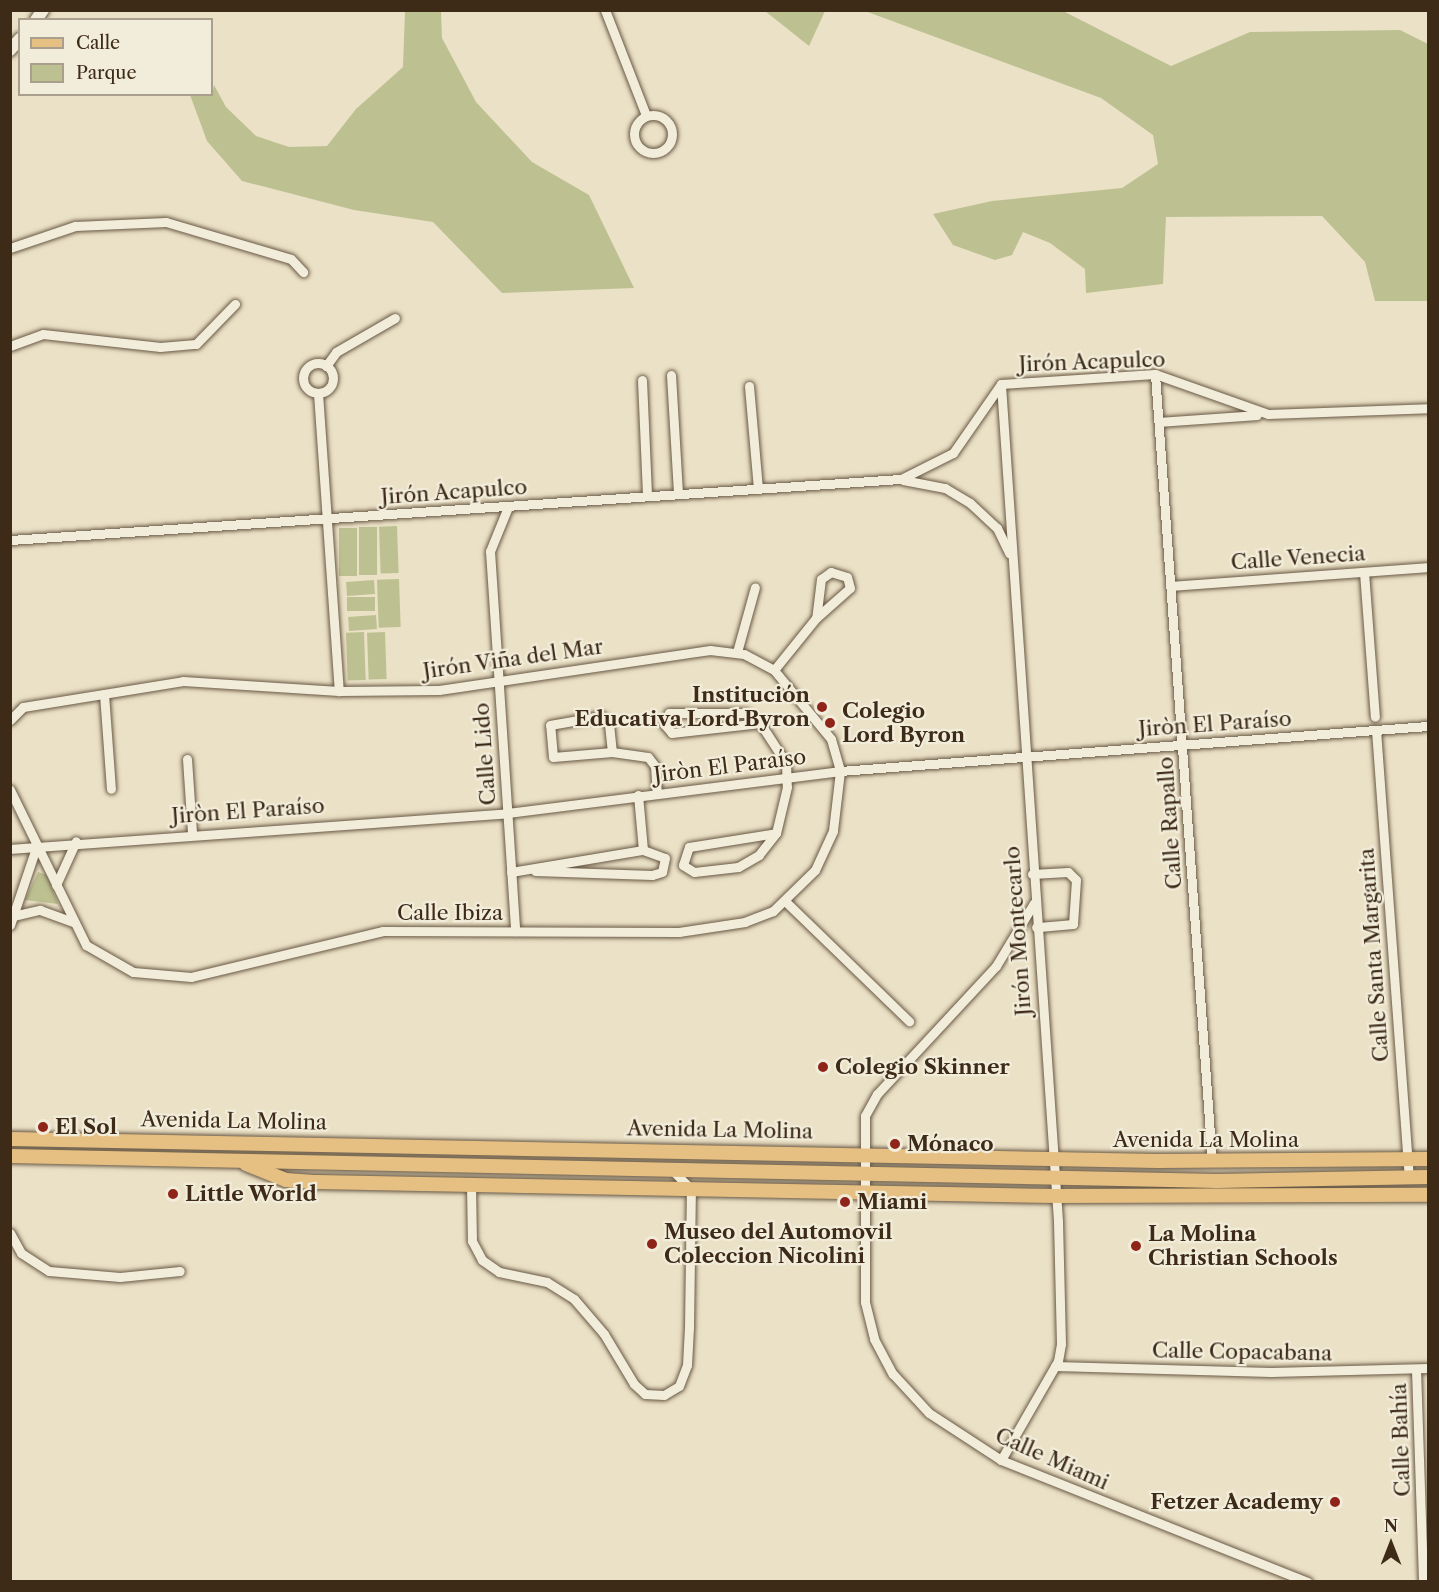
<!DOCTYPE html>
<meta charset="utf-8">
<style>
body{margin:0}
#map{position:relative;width:1439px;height:1592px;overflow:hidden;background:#ebe1c6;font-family:"Libre Caslon Text",serif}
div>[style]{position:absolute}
.green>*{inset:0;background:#bdc191;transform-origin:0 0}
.roads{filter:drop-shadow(0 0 2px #685844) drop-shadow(0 0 2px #685844)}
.street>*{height:9px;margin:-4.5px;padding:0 4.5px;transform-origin:4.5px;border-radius:4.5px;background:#f2ecda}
.street>.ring{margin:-4.5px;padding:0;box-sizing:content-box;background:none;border:9px solid #f2ecda;border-radius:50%}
.secondary>*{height:12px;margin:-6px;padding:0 6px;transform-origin:6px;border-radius:6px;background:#f2ecda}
.primary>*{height:14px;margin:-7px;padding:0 7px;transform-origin:7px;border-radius:7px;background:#e6c083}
.dots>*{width:16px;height:16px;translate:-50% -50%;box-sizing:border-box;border:3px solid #f2ecda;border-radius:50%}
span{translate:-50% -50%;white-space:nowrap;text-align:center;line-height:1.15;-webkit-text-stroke:4.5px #f2ecda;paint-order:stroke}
.street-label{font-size:21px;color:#3d2b18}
.poi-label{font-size:21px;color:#3d2b18;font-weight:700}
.right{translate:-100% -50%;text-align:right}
.left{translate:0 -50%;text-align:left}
.frame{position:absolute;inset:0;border:12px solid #3d2b18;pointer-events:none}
.legend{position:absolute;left:18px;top:18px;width:195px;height:78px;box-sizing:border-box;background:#f2ecda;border:2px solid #aa9f8c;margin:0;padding:8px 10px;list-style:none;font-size:18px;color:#3d2b18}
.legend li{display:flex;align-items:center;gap:12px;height:30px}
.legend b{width:30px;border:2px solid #aa9f8c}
.north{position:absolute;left:1361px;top:1514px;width:60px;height:60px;-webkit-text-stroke:4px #f2ecda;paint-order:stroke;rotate:0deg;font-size:16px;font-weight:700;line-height:24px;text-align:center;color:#3d2b18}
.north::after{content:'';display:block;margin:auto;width:21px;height:27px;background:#3d2b18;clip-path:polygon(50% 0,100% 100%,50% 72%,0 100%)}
</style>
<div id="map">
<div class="green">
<div style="clip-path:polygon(405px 11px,441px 11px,442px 38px,476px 102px,532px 162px,589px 195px,634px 288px,502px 293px,433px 222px,354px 210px,242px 181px,207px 141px,190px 95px,212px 94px,214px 85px,226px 107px,256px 136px,289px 147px,327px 146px,356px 109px,403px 67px)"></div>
<div style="clip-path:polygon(765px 11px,825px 11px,809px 46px)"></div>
<div style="clip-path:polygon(865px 11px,1063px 11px,1171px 66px,1250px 32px,1400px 30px,1428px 44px,1428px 301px,1375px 301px,1365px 262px,1322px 216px,1166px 217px,1163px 284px,1086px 293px,1085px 269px,1050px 243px,1023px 232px,1012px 255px,995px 260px,953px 245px,933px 214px,992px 201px,1122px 188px,1158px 164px,1153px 135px,1101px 98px)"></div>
<div style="left:397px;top:526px;width:47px;height:18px;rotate:88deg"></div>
<div style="left:359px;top:527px;width:18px;height:48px"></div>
<div style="left:339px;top:528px;width:18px;height:48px"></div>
<div style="left:399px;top:579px;width:48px;height:22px;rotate:88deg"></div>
<div style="left:374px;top:580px;width:14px;height:28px;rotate:86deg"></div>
<div style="left:375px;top:597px;width:14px;height:28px;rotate:90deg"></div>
<div style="left:376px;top:615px;width:14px;height:28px;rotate:86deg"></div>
<div style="left:364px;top:632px;width:48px;height:18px;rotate:88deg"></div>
<div style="left:385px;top:632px;width:47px;height:18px;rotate:88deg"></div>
<div style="clip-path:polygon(38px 872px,47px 875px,58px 904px,25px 900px)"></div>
</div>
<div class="roads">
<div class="street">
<div style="left:605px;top:10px;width:113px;rotate:68.7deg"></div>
<div class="ring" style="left:634px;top:115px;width:29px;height:29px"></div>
<div style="left:10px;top:248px;width:69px;rotate:-18.7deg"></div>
<div style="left:75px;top:226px;width:91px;rotate:-2.5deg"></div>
<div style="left:166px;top:222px;width:130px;rotate:16.5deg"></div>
<div style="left:291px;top:259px;width:18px;rotate:47deg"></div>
<div style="left:10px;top:346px;width:35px;rotate:-20deg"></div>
<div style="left:43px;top:334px;width:118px;rotate:6.3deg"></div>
<div style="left:160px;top:347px;width:36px;rotate:-5deg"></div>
<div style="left:196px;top:344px;width:56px;rotate:-45.7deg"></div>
<div class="ring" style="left:303px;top:363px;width:21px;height:21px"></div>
<div style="left:326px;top:366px;width:17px;rotate:-54deg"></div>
<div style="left:336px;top:352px;width:68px;rotate:-30deg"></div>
<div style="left:1155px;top:374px;width:790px;rotate:85.86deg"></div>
<div style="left:671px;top:375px;width:119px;rotate:86.6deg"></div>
<div style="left:642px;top:380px;width:116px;rotate:87.5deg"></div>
<div style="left:749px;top:386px;width:103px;rotate:85deg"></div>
<div style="left:318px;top:393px;width:299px;rotate:86deg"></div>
<div style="left:1159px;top:422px;width:98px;rotate:-4.1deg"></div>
<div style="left:903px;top:480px;width:43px;rotate:10.8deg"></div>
<div style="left:945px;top:488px;width:29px;rotate:31deg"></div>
<div style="left:970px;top:503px;width:37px;rotate:43deg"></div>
<div style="left:997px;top:528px;width:28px;rotate:64deg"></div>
<div style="left:508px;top:507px;width:48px;rotate:112.2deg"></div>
<div style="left:490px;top:551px;width:381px;rotate:86.2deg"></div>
<div style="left:10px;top:540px;width:893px;rotate:-3.92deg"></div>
<div style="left:901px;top:479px;width:58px;rotate:-26.6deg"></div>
<div style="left:953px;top:453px;width:84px;rotate:-55.2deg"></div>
<div style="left:1001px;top:384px;width:154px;rotate:-3.7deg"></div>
<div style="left:1155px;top:374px;width:120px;rotate:19.5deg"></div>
<div style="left:1268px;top:414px;width:160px;rotate:-2.1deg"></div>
<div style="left:1364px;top:572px;width:145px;rotate:85.7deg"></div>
<div style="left:1171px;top:586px;width:258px;rotate:-4.2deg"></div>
<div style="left:737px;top:652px;width:67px;rotate:-74.5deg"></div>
<div style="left:774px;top:670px;width:67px;rotate:-51.1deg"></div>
<div style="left:816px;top:618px;width:45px;rotate:-41.4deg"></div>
<div style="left:850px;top:588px;width:11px;rotate:-105deg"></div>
<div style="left:847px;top:577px;width:17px;rotate:-163deg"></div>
<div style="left:831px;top:572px;width:12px;rotate:145deg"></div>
<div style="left:821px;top:579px;width:39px;rotate:97deg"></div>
<div style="left:104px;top:694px;width:95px;rotate:85.8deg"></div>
<div style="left:669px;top:713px;width:76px"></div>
<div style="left:745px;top:713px;width:18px;rotate:34deg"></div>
<div style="left:760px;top:723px;width:89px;rotate:173.5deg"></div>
<div style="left:672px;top:733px;width:12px;rotate:-132deg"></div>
<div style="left:664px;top:724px;width:12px;rotate:-66deg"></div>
<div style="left:601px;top:716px;width:11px;rotate:45deg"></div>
<div style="left:609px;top:724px;width:28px;rotate:84deg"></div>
<div style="left:612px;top:752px;width:59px;rotate:175.2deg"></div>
<div style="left:553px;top:757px;width:32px;rotate:-95deg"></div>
<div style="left:550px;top:725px;width:52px;rotate:-10deg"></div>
<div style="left:10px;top:720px;width:18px;rotate:-45deg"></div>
<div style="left:23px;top:707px;width:162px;rotate:-9.2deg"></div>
<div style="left:183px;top:681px;width:156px;rotate:3.7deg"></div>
<div style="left:339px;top:691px;width:100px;rotate:-0.6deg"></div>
<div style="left:439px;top:690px;width:274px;rotate:-8.4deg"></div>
<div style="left:710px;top:650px;width:34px;rotate:7deg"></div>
<div style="left:744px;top:654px;width:34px;rotate:28deg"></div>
<div style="left:774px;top:670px;width:89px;rotate:50.4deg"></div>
<div style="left:831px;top:739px;width:33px;rotate:74deg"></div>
<div style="left:840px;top:771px;width:60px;rotate:96.7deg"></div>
<div style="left:833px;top:831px;width:43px;rotate:114.8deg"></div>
<div style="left:815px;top:870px;width:59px;rotate:135.7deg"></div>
<div style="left:773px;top:911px;width:30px;rotate:159deg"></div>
<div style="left:745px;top:922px;width:67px;rotate:171.4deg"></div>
<div style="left:679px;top:932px;width:296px;rotate:-179.8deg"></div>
<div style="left:383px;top:931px;width:197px;rotate:166.5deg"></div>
<div style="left:191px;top:977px;width:58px;rotate:-175.1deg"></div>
<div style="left:133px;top:972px;width:54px;rotate:-150.1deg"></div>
<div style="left:86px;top:945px;width:173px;rotate:-116.1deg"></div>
<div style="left:760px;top:723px;width:48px;rotate:57deg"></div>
<div style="left:786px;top:763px;width:24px;rotate:88deg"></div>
<div style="left:787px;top:787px;width:47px;rotate:103.4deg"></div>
<div style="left:776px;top:833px;width:28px;rotate:128deg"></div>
<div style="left:759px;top:855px;width:24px;rotate:150deg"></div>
<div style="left:738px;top:867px;width:44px;rotate:173.5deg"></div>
<div style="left:694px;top:872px;width:13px;rotate:-148deg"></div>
<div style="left:683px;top:865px;width:19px;rotate:-72deg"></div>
<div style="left:689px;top:847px;width:88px;rotate:-9.1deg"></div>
<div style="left:1376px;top:730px;width:449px;rotate:85.8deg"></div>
<div style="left:612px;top:752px;width:36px;rotate:8deg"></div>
<div style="left:648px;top:757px;width:11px;rotate:52deg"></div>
<div style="left:655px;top:766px;width:27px;rotate:86deg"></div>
<div style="left:187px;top:759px;width:74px;rotate:86.1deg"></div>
<div style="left:638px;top:795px;width:55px;rotate:84.8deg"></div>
<div style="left:10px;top:849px;width:499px;rotate:-4.1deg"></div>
<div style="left:508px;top:813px;width:335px;rotate:-7.2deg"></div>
<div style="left:840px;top:771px;width:590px;rotate:-4.38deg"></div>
<div style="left:511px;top:872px;width:134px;rotate:-9.5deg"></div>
<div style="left:643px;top:850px;width:23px;rotate:20deg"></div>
<div style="left:665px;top:858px;width:14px;rotate:102deg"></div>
<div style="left:662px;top:872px;width:10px;rotate:163deg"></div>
<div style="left:652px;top:875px;width:117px;rotate:-178deg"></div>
<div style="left:1032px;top:874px;width:36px;rotate:-3deg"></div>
<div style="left:1068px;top:872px;width:11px;rotate:45deg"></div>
<div style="left:1076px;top:880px;width:44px;rotate:93.9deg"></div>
<div style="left:1073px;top:924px;width:37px;rotate:175deg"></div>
<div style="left:56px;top:885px;width:48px;rotate:-65.6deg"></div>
<div style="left:785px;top:901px;width:173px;rotate:44.1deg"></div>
<div style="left:1034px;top:903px;width:74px;rotate:121.1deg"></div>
<div style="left:996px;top:966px;width:175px;rotate:132.9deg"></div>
<div style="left:877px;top:1094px;width:25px;rotate:119deg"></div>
<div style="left:865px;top:1116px;width:186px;rotate:90deg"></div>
<div style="left:865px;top:1302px;width:38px;rotate:76deg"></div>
<div style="left:874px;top:1339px;width:40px;rotate:62deg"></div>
<div style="left:893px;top:1374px;width:53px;rotate:47.3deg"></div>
<div style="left:929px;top:1413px;width:86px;rotate:33.1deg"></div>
<div style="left:1001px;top:1460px;width:330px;rotate:21.7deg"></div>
<div style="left:13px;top:916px;width:28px;rotate:-13deg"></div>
<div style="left:40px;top:910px;width:35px;rotate:20deg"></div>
<div style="left:10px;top:925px;width:84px;rotate:-71.4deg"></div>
<div style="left:471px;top:1185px;width:56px;rotate:89deg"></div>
<div style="left:472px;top:1241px;width:21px;rotate:62deg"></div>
<div style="left:482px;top:1260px;width:21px;rotate:35deg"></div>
<div style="left:499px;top:1272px;width:49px;rotate:11.8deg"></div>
<div style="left:547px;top:1282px;width:32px;rotate:32deg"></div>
<div style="left:574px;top:1299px;width:46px;rotate:49.4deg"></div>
<div style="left:604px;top:1334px;width:58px;rotate:59deg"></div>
<div style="left:634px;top:1384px;width:15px;rotate:42deg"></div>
<div style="left:645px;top:1394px;width:19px;rotate:3deg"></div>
<div style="left:664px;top:1395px;width:17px;rotate:-31deg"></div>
<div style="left:679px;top:1386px;width:22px;rotate:-69deg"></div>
<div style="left:687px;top:1365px;width:37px;rotate:-87deg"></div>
<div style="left:689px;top:1328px;width:139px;rotate:-89.2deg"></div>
<div style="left:691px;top:1189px;width:27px;rotate:-135deg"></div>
<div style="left:10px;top:1233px;width:23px;rotate:61deg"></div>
<div style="left:21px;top:1253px;width:33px;rotate:33deg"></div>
<div style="left:49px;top:1271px;width:71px;rotate:4.8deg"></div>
<div style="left:120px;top:1277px;width:60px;rotate:-5.7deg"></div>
<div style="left:1055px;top:1366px;width:216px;rotate:1.6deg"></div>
<div style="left:1271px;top:1372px;width:157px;rotate:-1.5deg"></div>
<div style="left:1416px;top:1369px;width:213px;rotate:88.1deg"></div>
<div style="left:1001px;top:1460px;width:114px;rotate:-60.1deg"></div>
<div style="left:1058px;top:1361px;width:17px;rotate:-80deg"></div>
<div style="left:1061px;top:1344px;width:123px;rotate:-91.4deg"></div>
<div style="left:1058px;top:1221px;width:839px;rotate:-93.9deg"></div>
</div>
<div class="secondary">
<div style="left:36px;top:20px;width:12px;rotate:-55deg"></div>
<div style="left:10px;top:50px;width:15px;rotate:-48deg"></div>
</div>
<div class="primary">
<div style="left:10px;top:1139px;width:1148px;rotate:1.1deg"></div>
<div style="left:1158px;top:1161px;width:270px;rotate:-0.4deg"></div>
<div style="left:10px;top:1156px;width:1207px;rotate:1.19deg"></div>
<div style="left:1217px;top:1181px;width:211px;rotate:-1.1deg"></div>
<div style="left:246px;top:1164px;width:43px;rotate:21.8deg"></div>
<div style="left:286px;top:1180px;width:31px;rotate:4deg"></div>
<div style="left:317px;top:1182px;width:739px;rotate:1.09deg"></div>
<div style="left:1056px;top:1196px;width:372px;rotate:-0.2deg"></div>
</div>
</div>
<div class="dots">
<div style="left:822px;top:707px;background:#8f2418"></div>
<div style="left:830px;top:723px;background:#8f2418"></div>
<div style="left:823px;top:1067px;background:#8f2418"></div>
<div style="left:43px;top:1127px;background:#8f2418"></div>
<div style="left:895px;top:1144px;background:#8f2418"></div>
<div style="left:173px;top:1194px;background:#8f2418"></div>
<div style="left:845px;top:1202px;background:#8f2418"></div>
<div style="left:652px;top:1244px;background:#8f2418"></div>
<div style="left:1136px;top:1246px;background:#8f2418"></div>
<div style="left:1335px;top:1502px;background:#8f2418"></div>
</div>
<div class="street-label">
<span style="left:1092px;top:362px;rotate:-2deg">Jirón Acapulco</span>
<span style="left:454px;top:492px;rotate:-4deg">Jirón Acapulco</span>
<span style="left:1298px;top:558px;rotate:-4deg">Calle Venecia</span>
<span style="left:513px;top:659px;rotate:-8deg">Jirón Viña del Mar</span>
<span style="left:1215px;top:724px;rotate:-4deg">Jiròn El Paraíso</span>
<span style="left:485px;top:754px;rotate:-94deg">Calle Lido</span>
<span style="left:730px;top:766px;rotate:-7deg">Jiròn El Paraíso</span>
<span style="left:248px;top:811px;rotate:-4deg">Jiròn El Paraíso</span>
<span style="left:1170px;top:823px;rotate:-94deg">Calle Rapallo</span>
<span style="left:450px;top:913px">Calle Ibiza</span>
<span style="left:1018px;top:931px;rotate:-94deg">Jirón Montecarlo</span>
<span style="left:1374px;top:955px;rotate:-94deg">Calle Santa Margarita</span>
<span style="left:234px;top:1121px;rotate:1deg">Avenida La Molina</span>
<span style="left:720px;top:1130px;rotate:1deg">Avenida La Molina</span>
<span style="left:1206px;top:1140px">Avenida La Molina</span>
<span style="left:1242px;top:1352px;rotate:1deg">Calle Copacabana</span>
<span style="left:1401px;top:1440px;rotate:-92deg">Calle Bahía</span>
<span style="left:1052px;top:1459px;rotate:24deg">Calle Miami</span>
</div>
<div class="poi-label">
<span class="right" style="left:810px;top:707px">Institución<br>Educativa Lord Byron</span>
<span class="left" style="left:842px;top:723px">Colegio<br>Lord Byron</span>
<span class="left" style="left:835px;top:1067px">Colegio Skinner</span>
<span class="left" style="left:55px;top:1127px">El Sol</span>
<span class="left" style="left:907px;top:1144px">Mónaco</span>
<span class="left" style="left:185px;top:1194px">Little World</span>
<span class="left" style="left:857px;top:1202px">Miami</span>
<span class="left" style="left:664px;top:1244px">Museo del Automovil<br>Coleccion Nicolini</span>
<span class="left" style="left:1148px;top:1246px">La Molina<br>Christian Schools</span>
<span class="right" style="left:1323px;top:1502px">Fetzer Academy</span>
</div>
<div class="frame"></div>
<ul class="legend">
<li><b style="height:8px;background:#e6c083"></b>Calle</li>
<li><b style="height:16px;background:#bdc191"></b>Parque</li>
</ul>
<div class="north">N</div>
</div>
